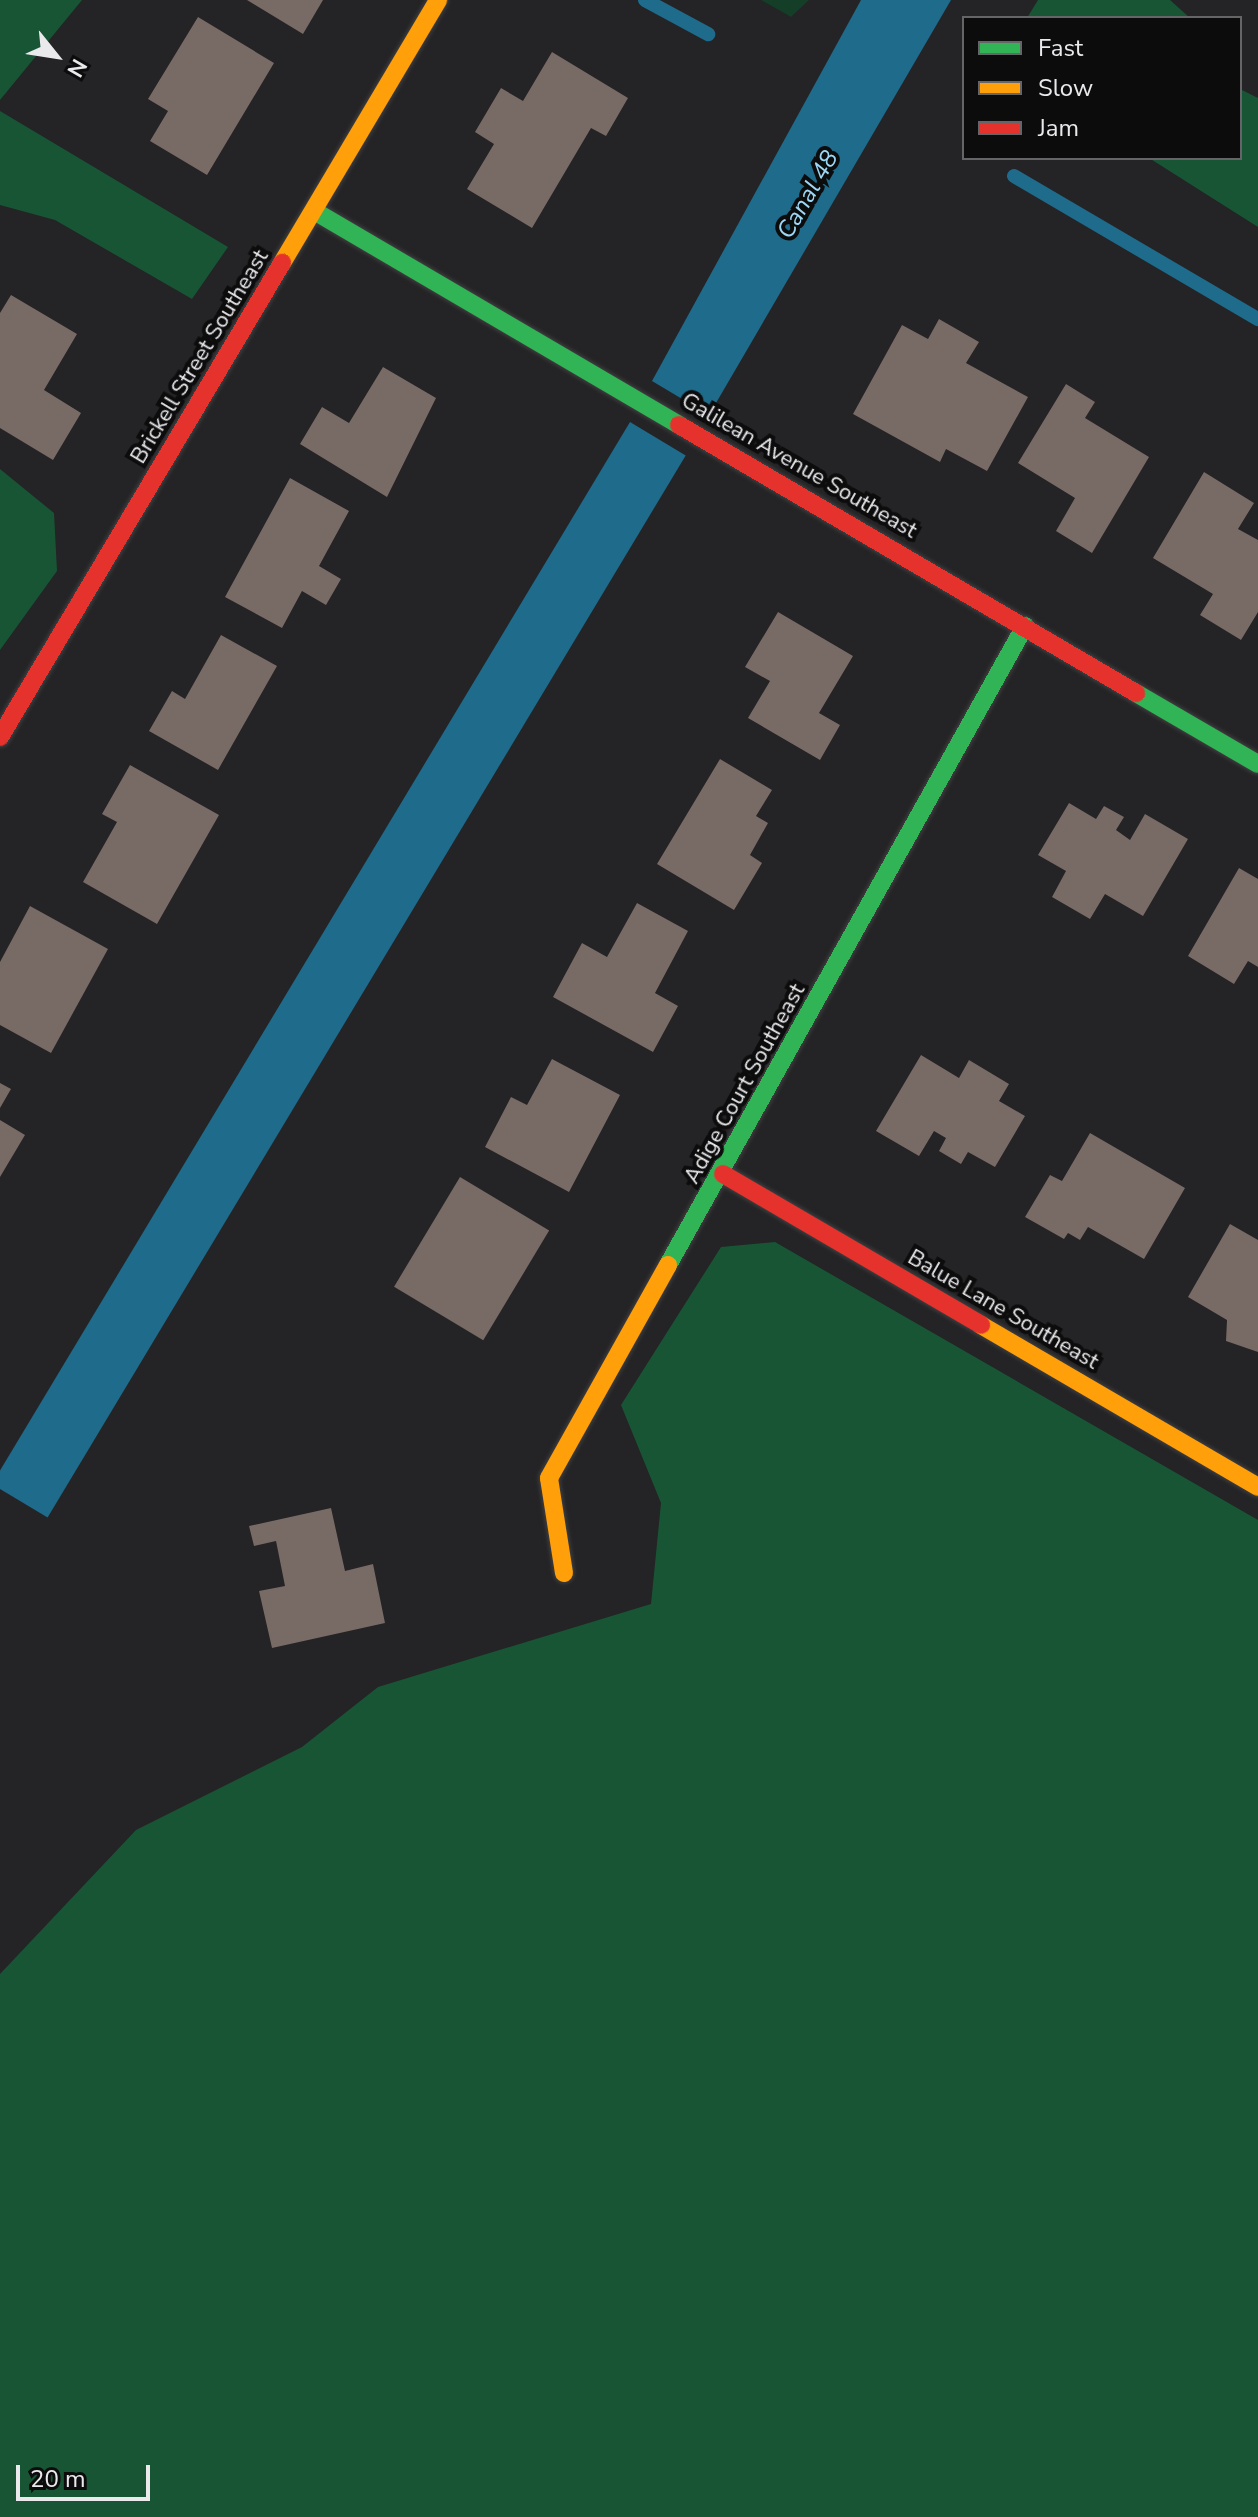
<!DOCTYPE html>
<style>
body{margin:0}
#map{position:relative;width:1258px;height:2517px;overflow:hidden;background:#242325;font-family:"Nunito Sans",sans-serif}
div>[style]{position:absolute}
.green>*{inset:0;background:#143e27}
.forest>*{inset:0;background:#185535}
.water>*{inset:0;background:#1f6b8b;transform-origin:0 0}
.stream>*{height:14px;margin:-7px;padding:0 7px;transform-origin:7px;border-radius:7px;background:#1f6b8b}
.building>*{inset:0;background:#786a65;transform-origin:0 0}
.roads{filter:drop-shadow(0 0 2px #414042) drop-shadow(0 0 2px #414042)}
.fast>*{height:18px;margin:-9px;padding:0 9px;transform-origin:9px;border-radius:9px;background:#30b455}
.slow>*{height:18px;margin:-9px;padding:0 9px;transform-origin:9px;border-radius:9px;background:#ff9f0a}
.jam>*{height:18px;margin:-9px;padding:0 9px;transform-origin:9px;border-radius:9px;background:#e5322d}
span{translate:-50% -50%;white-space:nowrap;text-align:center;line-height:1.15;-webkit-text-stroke:8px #0c0c0d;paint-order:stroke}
.street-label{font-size:22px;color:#eae9ec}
.water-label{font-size:24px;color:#9cd8f6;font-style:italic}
.legend{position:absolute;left:962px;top:16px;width:280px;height:144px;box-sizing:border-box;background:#0c0c0d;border:2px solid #656466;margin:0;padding:10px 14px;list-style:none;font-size:24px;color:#eae9ec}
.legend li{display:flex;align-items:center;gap:16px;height:40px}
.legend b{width:40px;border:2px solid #656466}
.north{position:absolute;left:16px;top:16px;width:80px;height:80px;-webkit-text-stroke:6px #0c0c0d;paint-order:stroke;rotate:120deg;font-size:22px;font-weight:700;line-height:32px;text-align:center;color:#eae9ec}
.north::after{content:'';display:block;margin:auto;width:28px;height:36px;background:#eae9ec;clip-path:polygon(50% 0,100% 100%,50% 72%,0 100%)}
.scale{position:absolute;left:16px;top:2465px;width:134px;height:36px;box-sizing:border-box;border:4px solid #eae9ec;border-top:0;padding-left:10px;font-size:24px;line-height:28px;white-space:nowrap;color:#eae9ec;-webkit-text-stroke:6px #0c0c0d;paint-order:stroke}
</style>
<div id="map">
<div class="green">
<div style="clip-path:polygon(761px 0,809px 0,791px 17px)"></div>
</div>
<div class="forest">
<div style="clip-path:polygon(0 0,82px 0,0 100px)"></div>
<div style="clip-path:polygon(1038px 0,1170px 0,1190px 18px,1027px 18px)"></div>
<div style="clip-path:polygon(1240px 89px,1258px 98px,1258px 227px,1149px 158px,1240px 158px)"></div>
<div style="clip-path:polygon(0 111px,228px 247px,192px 299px,55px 220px,0 205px)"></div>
<div style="clip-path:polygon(0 469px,54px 513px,57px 571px,0 650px)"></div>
<div style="clip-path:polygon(775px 1242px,1258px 1520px,1258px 2517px,0 2517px,0 1974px,136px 1830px,302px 1747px,378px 1687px,651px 1604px,661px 1503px,621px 1405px,721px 1247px)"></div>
</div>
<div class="water">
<div style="clip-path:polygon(861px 0,951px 0,709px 415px,652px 381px)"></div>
<div style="left:630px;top:422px;width:65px;height:1239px;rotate:31deg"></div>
</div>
<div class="stream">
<div style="left:645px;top:0;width:72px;rotate:28.4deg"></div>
<div style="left:1014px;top:176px;width:283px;rotate:30.4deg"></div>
</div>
<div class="building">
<div style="clip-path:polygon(247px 0,323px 0,303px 34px)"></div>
<div style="clip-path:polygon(198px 17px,274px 63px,207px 175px,150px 141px,168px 111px,148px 99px)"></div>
<div style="clip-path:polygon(552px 52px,628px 98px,606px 136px,591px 128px,532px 228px,467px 189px,494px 144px,475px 132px,501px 88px,523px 101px)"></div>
<div style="clip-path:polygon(11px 295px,77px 334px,44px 390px,81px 413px,53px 460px,0 428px,0 313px)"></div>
<div style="clip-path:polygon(939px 319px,979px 342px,966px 363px,1028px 397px,987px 471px,946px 449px,940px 462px,853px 414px,902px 325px,928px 339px)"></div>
<div style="clip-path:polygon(383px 367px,436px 398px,387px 497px,300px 444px,322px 407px,349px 423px)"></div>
<div style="clip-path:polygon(1066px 384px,1095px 402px,1085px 418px,1149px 457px,1092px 553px,1056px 531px,1075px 498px,1018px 463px)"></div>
<div style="clip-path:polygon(1204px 472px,1254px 503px,1238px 529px,1258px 540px,1258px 612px,1241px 640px,1200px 615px,1213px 594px,1153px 558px)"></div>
<div style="clip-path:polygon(290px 478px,349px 511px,319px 566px,341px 579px,326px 605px,302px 591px,282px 628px,225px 597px)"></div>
<div style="clip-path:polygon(778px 612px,853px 656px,819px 713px,840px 725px,820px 760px,748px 718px,770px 681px,745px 667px)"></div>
<div style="clip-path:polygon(221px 635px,277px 666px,218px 770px,149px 731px,172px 691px,185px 699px)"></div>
<div style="clip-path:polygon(720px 759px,772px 790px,756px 816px,768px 823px,750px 855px,762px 863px,734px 910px,657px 864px)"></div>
<div style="clip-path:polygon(130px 765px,219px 815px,157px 924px,83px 882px,117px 822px,102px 814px)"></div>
<div style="clip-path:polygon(1069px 803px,1096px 819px,1104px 806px,1124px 817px,1116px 830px,1130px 840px,1145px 814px,1188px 839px,1143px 916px,1105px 894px,1090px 919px,1052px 897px,1066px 871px,1038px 855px)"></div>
<div style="clip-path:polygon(1239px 868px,1258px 879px,1258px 967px,1248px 961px,1234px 984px,1188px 956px)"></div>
<div style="clip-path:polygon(637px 903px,688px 931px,655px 993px,678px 1006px,653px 1052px,553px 997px,582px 943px,607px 957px)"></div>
<div style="clip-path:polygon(30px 906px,108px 949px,51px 1053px,0 1025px,0 962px)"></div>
<div style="clip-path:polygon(921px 1055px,959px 1078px,969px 1060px,1009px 1084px,999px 1101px,1025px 1116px,995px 1167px,968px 1152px,961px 1164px,939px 1151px,946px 1138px,934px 1131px,919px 1156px,876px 1131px)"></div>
<div style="clip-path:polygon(552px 1059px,620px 1095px,569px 1192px,485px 1147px,511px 1097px,527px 1105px)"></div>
<div style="clip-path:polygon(0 1083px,11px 1089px,0 1108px)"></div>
<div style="clip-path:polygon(0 1120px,25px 1135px,0 1177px)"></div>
<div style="clip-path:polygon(1090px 1133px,1185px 1188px,1144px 1259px,1088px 1227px,1080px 1240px,1068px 1233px,1064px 1239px,1025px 1217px,1050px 1175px,1062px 1181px)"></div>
<div style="left:460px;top:1177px;width:104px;height:128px;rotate:31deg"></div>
<div style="clip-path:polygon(1230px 1224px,1258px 1240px,1258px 1352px,1226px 1341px,1227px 1320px,1188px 1297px)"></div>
<div style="clip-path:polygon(331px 1508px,345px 1571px,373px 1564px,385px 1623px,272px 1648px,259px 1591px,285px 1586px,276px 1541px,254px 1546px,249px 1526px)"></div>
</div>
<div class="roads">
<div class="fast">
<div style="left:316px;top:212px;width:421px;rotate:30.4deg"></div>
<div style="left:1136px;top:693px;width:141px;rotate:30.2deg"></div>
<div style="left:668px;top:1265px;width:732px;rotate:-60.81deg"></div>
</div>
<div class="slow">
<div style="left:282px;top:263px;width:306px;rotate:-59.3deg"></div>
<div style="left:981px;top:1325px;width:321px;rotate:30.3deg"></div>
<div style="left:564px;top:1573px;width:96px;rotate:-99deg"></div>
<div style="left:549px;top:1478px;width:244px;rotate:-60.8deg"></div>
</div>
<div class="jam">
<div style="left:679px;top:425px;width:530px;rotate:30.39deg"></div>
<div style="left:0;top:737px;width:552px;rotate:-59.25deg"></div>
<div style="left:723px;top:1174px;width:299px;rotate:30.3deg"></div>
</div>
</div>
<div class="street-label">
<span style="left:200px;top:357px;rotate:-59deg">Brickell Street Southeast</span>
<span style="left:799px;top:466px;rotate:30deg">Galilean Avenue Southeast</span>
<span style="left:745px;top:1084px;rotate:-61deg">Adige Court Southeast</span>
<span style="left:1003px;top:1310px;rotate:30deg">Balue Lane Southeast</span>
</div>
<div class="water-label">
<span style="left:808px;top:195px;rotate:-60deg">Canal 48</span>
</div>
<ul class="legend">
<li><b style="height:10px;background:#30b455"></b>Fast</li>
<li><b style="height:10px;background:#ff9f0a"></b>Slow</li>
<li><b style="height:10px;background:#e5322d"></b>Jam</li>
</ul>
<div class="north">N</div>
<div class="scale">20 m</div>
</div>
